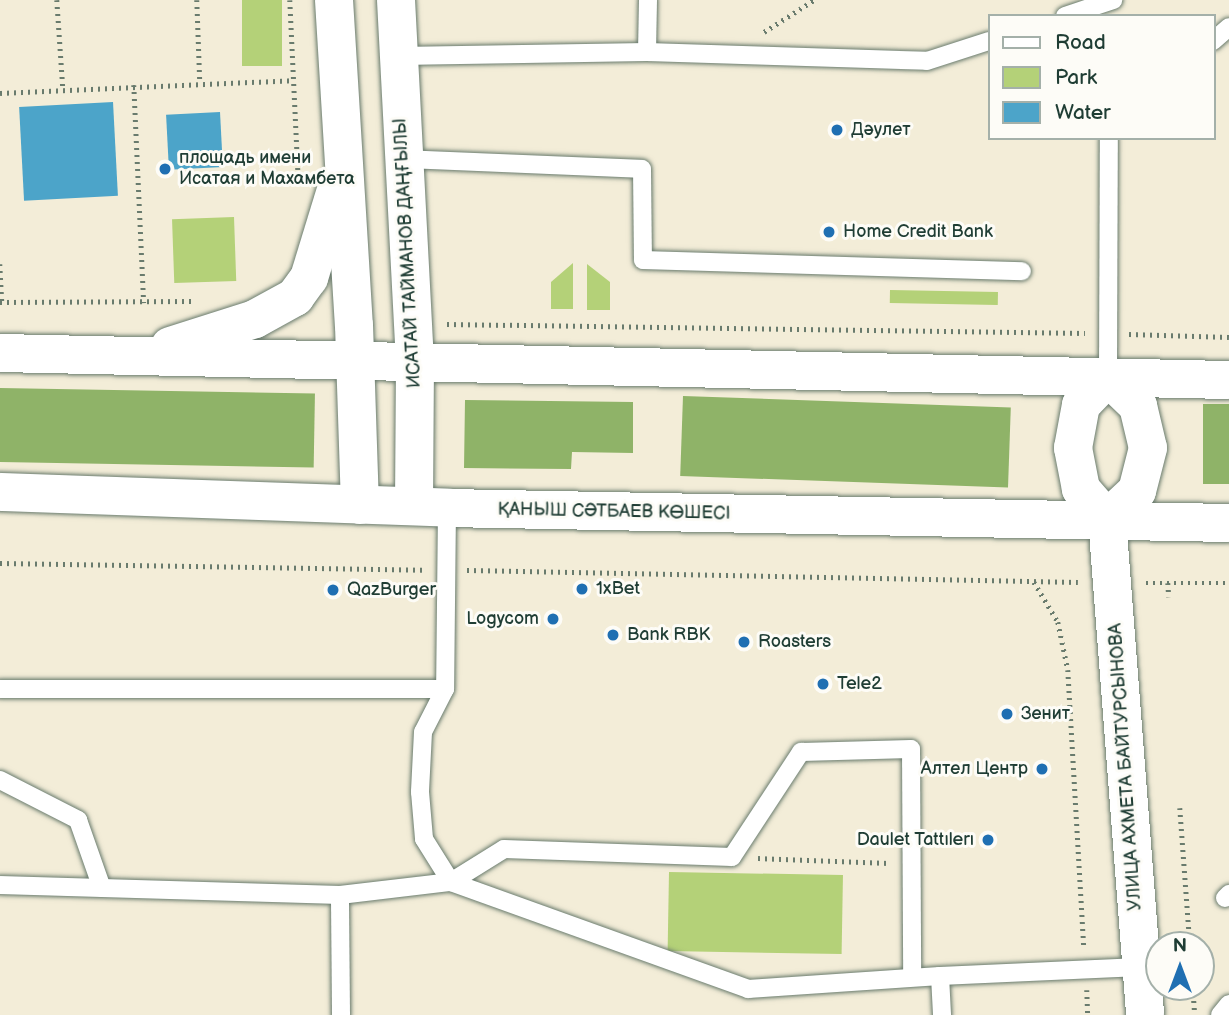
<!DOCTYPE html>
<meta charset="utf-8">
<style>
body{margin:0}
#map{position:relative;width:1229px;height:1015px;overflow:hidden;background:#f3edd8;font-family:"Balsamiq Sans",sans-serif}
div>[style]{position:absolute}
.green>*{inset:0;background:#b4d178;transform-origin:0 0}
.forest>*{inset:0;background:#8fb368;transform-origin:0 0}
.water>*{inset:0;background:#4ca4c9;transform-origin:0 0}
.path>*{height:4.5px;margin-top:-2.25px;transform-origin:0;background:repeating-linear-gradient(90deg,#697b6d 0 2px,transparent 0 7px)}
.roads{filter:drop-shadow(0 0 2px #697b6d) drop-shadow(0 0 2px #697b6d)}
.lane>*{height:18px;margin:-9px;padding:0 9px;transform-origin:9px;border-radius:9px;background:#fff}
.secondary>*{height:38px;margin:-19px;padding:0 19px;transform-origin:19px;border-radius:19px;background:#fff}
.primary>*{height:38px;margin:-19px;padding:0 19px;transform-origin:19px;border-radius:19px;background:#fff}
.dots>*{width:19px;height:19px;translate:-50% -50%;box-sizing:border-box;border:4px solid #fdfcf7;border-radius:50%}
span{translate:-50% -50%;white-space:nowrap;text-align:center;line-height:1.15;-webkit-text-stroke:6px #fdfcf7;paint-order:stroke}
.poi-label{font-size:18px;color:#1f3d34}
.left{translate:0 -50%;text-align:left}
.right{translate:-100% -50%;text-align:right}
.street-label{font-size:18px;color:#1f3d34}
.legend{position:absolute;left:988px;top:14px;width:228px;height:126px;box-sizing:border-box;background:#fdfcf7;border:2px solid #a4b0a9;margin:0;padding:9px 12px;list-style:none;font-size:21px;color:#1f3d34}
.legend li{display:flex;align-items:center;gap:14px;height:35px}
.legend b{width:35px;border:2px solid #a4b0a9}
.north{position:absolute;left:1145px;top:931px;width:70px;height:70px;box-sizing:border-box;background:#fdfcf7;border:2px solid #a4b0a9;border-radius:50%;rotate:0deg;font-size:19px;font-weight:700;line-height:28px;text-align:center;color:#1f3d34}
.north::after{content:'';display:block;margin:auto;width:24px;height:32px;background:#1f6fb2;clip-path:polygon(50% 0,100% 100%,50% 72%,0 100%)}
</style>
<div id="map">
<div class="green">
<div style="left:242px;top:0;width:40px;height:66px"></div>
<div style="left:234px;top:217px;width:64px;height:62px;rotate:88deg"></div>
<div style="clip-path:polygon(573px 263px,573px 309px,551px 309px,551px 282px)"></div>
<div style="clip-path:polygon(587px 264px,610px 282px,610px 310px,587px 310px)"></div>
<div style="left:890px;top:290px;width:108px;height:13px;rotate:1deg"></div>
<div style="left:669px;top:872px;width:174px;height:79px;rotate:1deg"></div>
</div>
<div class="forest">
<div style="left:0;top:388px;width:315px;height:74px;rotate:1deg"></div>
<div style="left:683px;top:396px;width:328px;height:80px;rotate:2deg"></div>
<div style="clip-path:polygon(465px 400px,633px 402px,633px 453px,572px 452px,571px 469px,464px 468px)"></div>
<div style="left:1203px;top:404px;width:26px;height:80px"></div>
</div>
<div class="water">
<div style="left:113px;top:102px;width:94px;height:94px;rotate:87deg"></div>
<div style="left:220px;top:112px;width:55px;height:54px;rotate:87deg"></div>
</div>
<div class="path">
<div style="left:57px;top:0;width:88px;rotate:86.1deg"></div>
<div style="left:197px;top:0;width:83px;rotate:87.9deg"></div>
<div style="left:290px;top:0;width:188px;rotate:87.3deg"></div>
<div style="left:764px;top:32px;width:59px;rotate:-32.6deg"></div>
<div style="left:134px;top:85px;width:218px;rotate:87.4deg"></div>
<div style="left:0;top:93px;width:293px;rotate:-2.5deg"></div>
<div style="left:0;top:264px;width:38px;rotate:87deg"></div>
<div style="left:0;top:302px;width:192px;rotate:-0.3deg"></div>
<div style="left:447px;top:324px;width:638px;rotate:0.81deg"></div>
<div style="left:1129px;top:334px;width:100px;rotate:1.7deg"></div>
<div style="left:0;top:563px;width:423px;rotate:0.9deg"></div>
<div style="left:467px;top:570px;width:611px;rotate:1.13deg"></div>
<div style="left:1034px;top:582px;width:47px;rotate:59deg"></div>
<div style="left:1058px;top:622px;width:49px;rotate:78.2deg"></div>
<div style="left:1068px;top:670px;width:277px;rotate:86.7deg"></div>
<div style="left:1146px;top:583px;width:83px"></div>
<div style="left:1168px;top:583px;width:14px;rotate:86deg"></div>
<div style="left:1180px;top:808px;width:137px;rotate:85.8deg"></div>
<div style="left:758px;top:858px;width:131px;rotate:2.2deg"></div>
<div style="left:1193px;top:987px;width:28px;rotate:86deg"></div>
<div style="left:1087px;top:990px;width:25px;rotate:88deg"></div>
</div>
<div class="roads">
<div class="lane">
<div style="left:1065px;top:16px;width:51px;rotate:-18.4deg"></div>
<div style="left:1213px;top:41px;width:21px;rotate:-41deg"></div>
<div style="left:647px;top:52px;width:52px;rotate:-88.9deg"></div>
<div style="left:399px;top:56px;width:248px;rotate:-0.9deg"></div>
<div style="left:647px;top:52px;width:280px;rotate:1.8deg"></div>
<div style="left:927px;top:61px;width:65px;rotate:-17.9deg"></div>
<div style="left:404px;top:159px;width:238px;rotate:2.4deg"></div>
<div style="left:642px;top:169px;width:91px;rotate:89.4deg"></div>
<div style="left:643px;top:260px;width:379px;rotate:1.7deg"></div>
<div style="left:1108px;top:377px;width:239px;rotate:-89.8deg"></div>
<div style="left:447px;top:508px;width:181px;rotate:90.6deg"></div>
<div style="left:445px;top:689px;width:48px;rotate:117.1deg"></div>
<div style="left:423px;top:732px;width:60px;rotate:92.9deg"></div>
<div style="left:420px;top:792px;width:47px;rotate:85.1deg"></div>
<div style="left:424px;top:839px;width:51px;rotate:57.9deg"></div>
<div style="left:451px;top:882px;width:316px;rotate:19.8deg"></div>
<div style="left:748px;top:989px;width:192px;rotate:-3.9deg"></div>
<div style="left:940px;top:976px;width:39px;rotate:87deg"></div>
<div style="left:0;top:689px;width:445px"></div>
<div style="left:0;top:780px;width:88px;rotate:27.1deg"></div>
<div style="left:78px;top:820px;width:72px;rotate:70.6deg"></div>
<div style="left:0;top:885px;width:340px;rotate:1.7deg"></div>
<div style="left:1225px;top:898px;width:6px;rotate:-45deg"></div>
<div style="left:940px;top:976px;width:200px;rotate:-2.6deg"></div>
<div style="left:341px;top:1015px;width:120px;rotate:-90.5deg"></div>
<div style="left:340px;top:895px;width:112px;rotate:-6.7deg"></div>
<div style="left:451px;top:882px;width:62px;rotate:-31.9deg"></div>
<div style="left:504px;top:849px;width:228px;rotate:2deg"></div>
<div style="left:732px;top:857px;width:126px;rotate:-56.7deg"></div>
<div style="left:801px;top:752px;width:110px;rotate:-1.6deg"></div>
<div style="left:911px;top:749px;width:227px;rotate:89.7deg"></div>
<div style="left:1220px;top:1015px;width:14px;rotate:-51deg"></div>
</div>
<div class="secondary">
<div style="left:1108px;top:377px;width:42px;rotate:44deg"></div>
<div style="left:1138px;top:406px;width:43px;rotate:76.6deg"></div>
<div style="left:1148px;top:448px;width:44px;rotate:104.3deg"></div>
<div style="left:1137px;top:491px;width:41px;rotate:137deg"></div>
<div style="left:1107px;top:519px;width:40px;rotate:-131deg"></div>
<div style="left:1081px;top:489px;width:42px;rotate:-101deg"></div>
<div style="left:1073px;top:448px;width:44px;rotate:-79.5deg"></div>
<div style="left:1081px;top:405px;width:39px;rotate:-46deg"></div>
<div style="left:1107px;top:519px;width:497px;rotate:85.6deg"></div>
</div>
<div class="primary">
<div style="left:334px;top:0;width:326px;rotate:86.5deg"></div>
<div style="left:354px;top:325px;width:180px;rotate:88.1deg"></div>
<div style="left:396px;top:0;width:362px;rotate:87deg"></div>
<div style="left:415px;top:362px;width:144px;rotate:90.4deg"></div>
<div style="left:170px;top:346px;width:89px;rotate:-17.6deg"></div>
<div style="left:255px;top:319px;width:46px;rotate:-28.8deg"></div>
<div style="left:295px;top:297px;width:24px;rotate:-54deg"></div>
<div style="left:309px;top:278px;width:89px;rotate:-73deg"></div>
<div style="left:0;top:353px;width:1229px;rotate:1.26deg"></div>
<div style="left:0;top:492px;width:447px;rotate:2deg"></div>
<div style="left:447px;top:508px;width:782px;rotate:1.1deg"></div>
</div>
</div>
<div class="dots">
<div style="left:837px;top:130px;background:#1f6fb2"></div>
<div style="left:165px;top:169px;background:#1f6fb2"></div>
<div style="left:829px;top:232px;background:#1f6fb2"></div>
<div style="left:582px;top:589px;background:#1f6fb2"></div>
<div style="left:333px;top:590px;background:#1f6fb2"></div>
<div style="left:553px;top:619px;background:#1f6fb2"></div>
<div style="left:613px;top:635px;background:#1f6fb2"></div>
<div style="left:744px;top:642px;background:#1f6fb2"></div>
<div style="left:823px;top:684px;background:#1f6fb2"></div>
<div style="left:1007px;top:714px;background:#1f6fb2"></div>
<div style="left:1042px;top:769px;background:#1f6fb2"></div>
<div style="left:988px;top:840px;background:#1f6fb2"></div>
</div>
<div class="poi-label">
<span class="left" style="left:851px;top:130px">Дәулет</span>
<span class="left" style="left:179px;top:169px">площадь имени<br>Исатая и Махамбета</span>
<span class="left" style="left:843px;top:232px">Home Credit Bank</span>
<span class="left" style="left:596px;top:589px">1xBet</span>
<span class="left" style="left:347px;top:590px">QazBurger</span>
<span class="right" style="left:539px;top:619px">Logycom</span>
<span class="left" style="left:627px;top:635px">Bank RBK</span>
<span class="left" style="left:758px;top:642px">Roasters</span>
<span class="left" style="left:837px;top:684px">Tele2</span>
<span class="left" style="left:1021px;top:714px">Зенит</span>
<span class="right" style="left:1028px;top:769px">Алтел Центр</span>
<span class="right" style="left:974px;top:840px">Daulet Tattılerı</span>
</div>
<div class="street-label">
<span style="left:408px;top:253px;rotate:-93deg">ИСАТАЙ ТАЙМАНОВ ДАҢҒЫЛЫ</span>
<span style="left:614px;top:512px;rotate:1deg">ҚАНЫШ СӘТБАЕВ КӨШЕСІ</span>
<span style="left:1126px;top:767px;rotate:-94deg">УЛИЦА АХМЕТА БАЙТУРСЫНОВА</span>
</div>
<ul class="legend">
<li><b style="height:9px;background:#fff"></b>Road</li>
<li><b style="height:19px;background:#b4d178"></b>Park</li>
<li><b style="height:19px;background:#4ca4c9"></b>Water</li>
</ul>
<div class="north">N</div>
</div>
